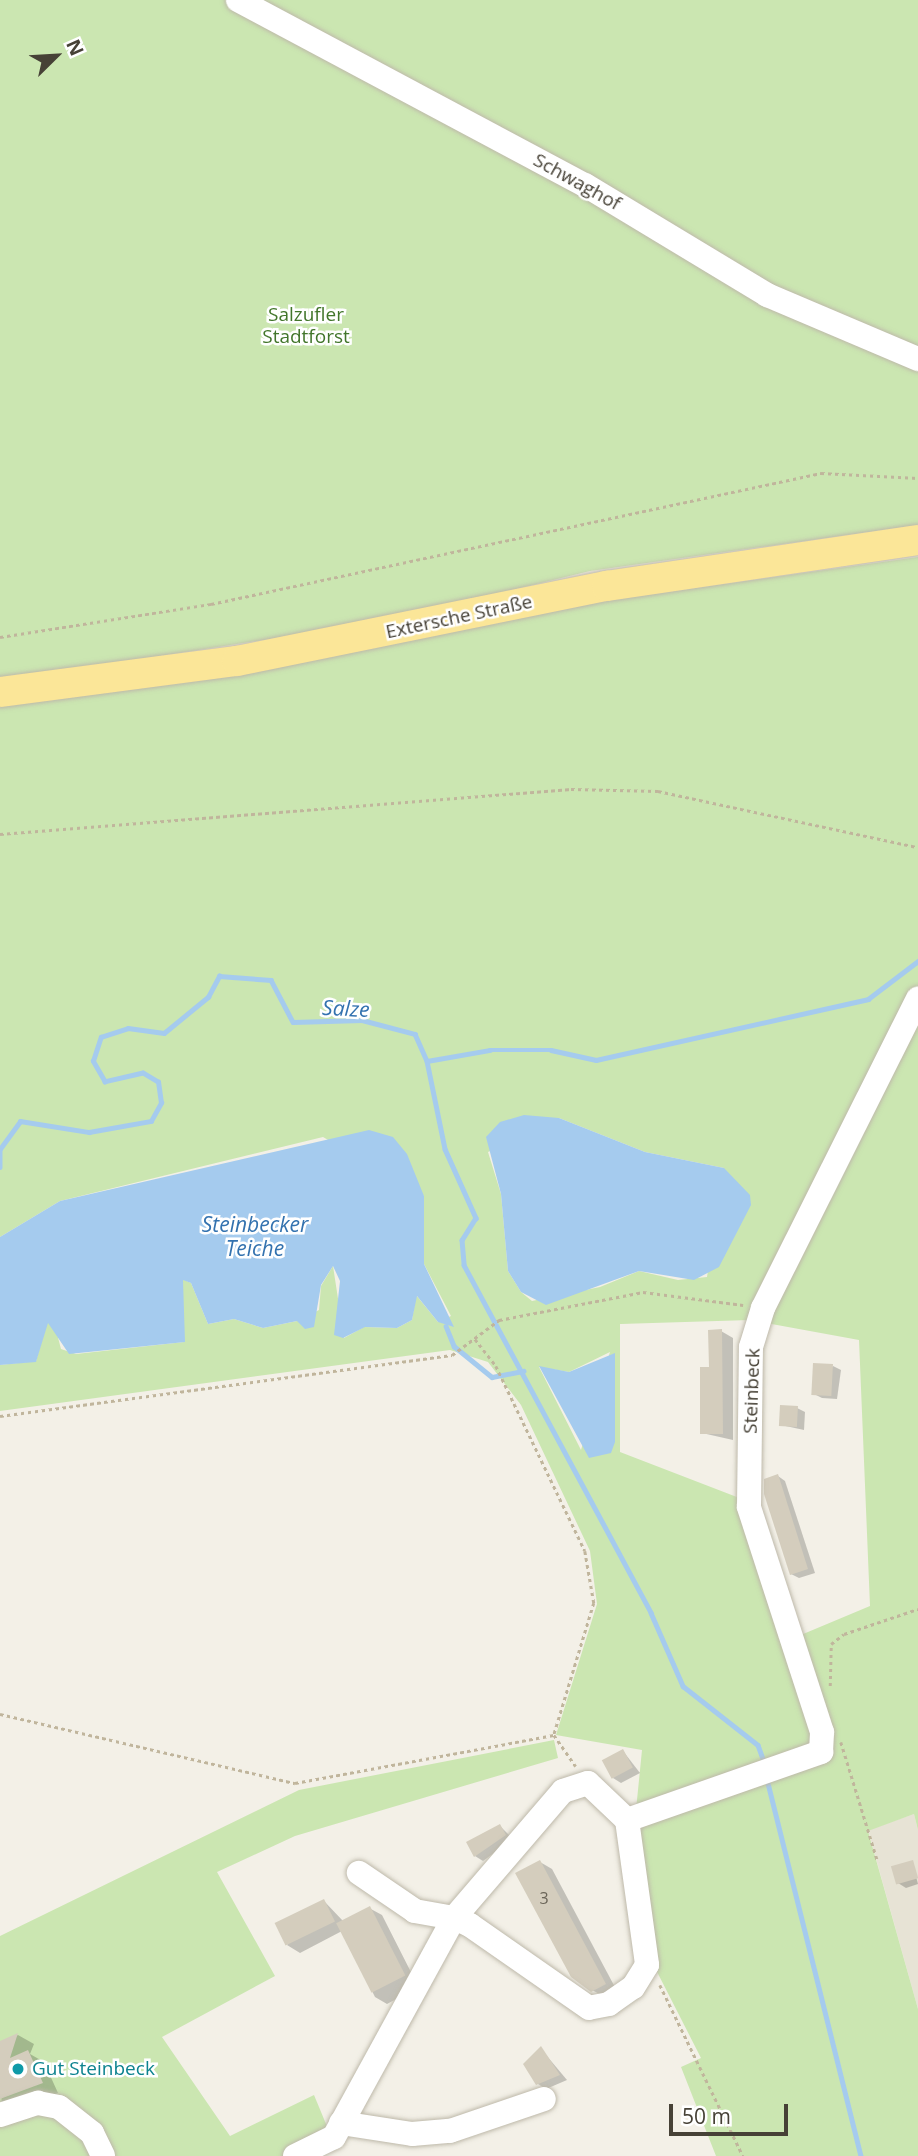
<!DOCTYPE html>
<meta charset="utf-8">
<style>
body{margin:0}
#map{position:relative;width:918px;height:2156px;overflow:hidden;background:#f3f0e7;font-family:"Open Sans",sans-serif}
div>[style]{position:absolute}
.residential>*{inset:0;background:#e7e3d5}
.green>*{inset:0;background:#cbe6b1}
.water>*{inset:0;background:#a5cbee}
.shadow>*{inset:0;background:#0003}
.stream>*{height:4.5px;margin:-2.25px;padding:0 2.25px;transform-origin:2.25px;border-radius:2.25px;background:#a5cbee}
.building>*{inset:0;background:#d4cdbd;transform-origin:0 0}
.path>*{height:2.5px;margin-top:-1.25px;transform-origin:0;background:repeating-linear-gradient(90deg,#c0b59c 0 3.5px,transparent 0 7px)}
.roads{filter:drop-shadow(0 0 2px #beb9aa) drop-shadow(0 0 2px #beb9aa)}
.minor>*{height:24px;margin:-12px;padding:0 12px;transform-origin:12px;border-radius:12px;background:#fff}
.major>*{height:30px;margin:-15px;padding:0 15px;transform-origin:15px;border-radius:15px;background:#fbe698}
.dots>*{width:19px;height:19px;translate:-50% -50%;box-sizing:border-box;border:4px solid #fff;border-radius:50%}
span{translate:-50% -50%;white-space:nowrap;text-align:center;line-height:1.15;-webkit-text-stroke:5px #fff;paint-order:stroke}
.number-label{font-size:16px;color:#6a6458}
.number-label span{-webkit-text-stroke-width:0}
.street-label{font-size:19px;color:#464136}
.park-label{font-size:19px;color:#42762b}
.culture-label{font-size:19px;color:#0d838f}
.left{translate:0 -50%;text-align:left}
.water-label{font-size:21px;color:#3372af;font-style:italic}
.north{position:absolute;left:21px;top:21px;width:70px;height:70px;-webkit-text-stroke:5px #fff;paint-order:stroke;rotate:66deg;font-size:19px;font-weight:700;line-height:28px;text-align:center;color:#464136}
.north::after{content:'';display:block;margin:auto;width:24px;height:32px;background:#464136;clip-path:polygon(50% 0,100% 100%,50% 72%,0 100%)}
.scale{position:absolute;left:669px;top:2104px;width:119px;height:32px;box-sizing:border-box;border:4px solid #464136;border-top:0;padding-left:9px;font-size:21px;line-height:24px;white-space:nowrap;color:#464136;-webkit-text-stroke:5px #fff;paint-order:stroke}
</style>
<div id="map">
<div class="residential">
<div style="clip-path:polygon(914px 1814px,918px 1830px,918px 2009px,868px 1830px)"></div>
</div>
<div class="green">
<div style="clip-path:polygon(0 0,918px 0,918px 525px,590px 571px,385px 621px,0 681px)"></div>
<div style="clip-path:polygon(evenodd,918px 557px,918px 1830px,914px 1814px,868px 1831px,918px 2009px,918px 2156px,716px 2156px,681px 2067px,701px 2058px,652px 1962px,634px 1830px,642px 1750px,556px 1735px,597px 1604px,590px 1551px,521px 1405px,488px 1362px,450px 1350px,0 1411px,0 1365px,36px 1361px,47px 1322px,55px 1326px,61px 1349px,76px 1354px,184px 1342px,182px 1279px,191px 1283px,208px 1324px,234px 1319px,263px 1328px,297px 1321px,319px 1310px,321px 1286px,333px 1266px,344px 1338px,364px 1327px,397px 1328px,412px 1320px,416px 1295px,438px 1322px,451px 1316px,424px 1264px,424px 1196px,323px 1137px,60px 1201px,0 1237px,0 703px,163px 684px,610px 600px,918px 557px,559px 1118px,645px 1152px,724px 1168px,707px 1277px,678px 1280px,639px 1271px,600px 1287px,532px 1301px,521px 1292px,508px 1271px,501px 1194px,488px 1152px,559px 1118px,918px 557px,750px 1320px,859px 1340px,870px 1606px,796px 1637px,742px 1499px,620px 1452px,620px 1324px,750px 1320px,918px 557px,610px 1352px,581px 1450px,539px 1367px,569px 1372px,610px 1352px)"></div>
<div style="clip-path:polygon(554px 1740px,558px 1758px,295px 1836px,217px 1872px,275px 1976px,162px 2037px,230px 2136px,314px 2095px,331px 2136px,288px 2156px,0 2156px,0 1936px,299px 1790px)"></div>
</div>
<div class="water">
<div style="clip-path:polygon(524px 1115px,559px 1118px,645px 1152px,724px 1168px,750px 1195px,751px 1205px,719px 1267px,694px 1280px,639px 1271px,546px 1305px,521px 1292px,508px 1271px,501px 1194px,486px 1137px,500px 1122px)"></div>
<div style="clip-path:polygon(369px 1130px,393px 1137px,407px 1154px,424px 1196px,424px 1264px,454px 1327px,438px 1322px,417px 1296px,412px 1320px,397px 1328px,365px 1327px,343px 1338px,334px 1335px,340px 1281px,333px 1266px,321px 1285px,314px 1327px,305px 1329px,297px 1321px,263px 1328px,234px 1319px,208px 1324px,191px 1283px,183px 1280px,185px 1342px,69px 1354px,48px 1323px,36px 1362px,0 1365px,0 1237px,60px 1201px)"></div>
<div style="clip-path:polygon(615px 1353px,615px 1442px,611px 1453px,589px 1458px,539px 1366px,569px 1372px)"></div>
</div>
<div class="shadow">
<div style="clip-path:polygon(721px 1331px,733px 1338px,733px 1440px,702px 1433px)"></div>
<div style="clip-path:polygon(833px 1366px,841px 1370px,837px 1399px,822px 1398px,814px 1394px)"></div>
<div style="clip-path:polygon(797px 1408px,805px 1412px,804px 1430px,781px 1425px)"></div>
<div style="clip-path:polygon(778px 1476px,785px 1481px,815px 1573px,799px 1578px,791px 1574px)"></div>
<div style="clip-path:polygon(623px 1751px,640px 1773px,621px 1783px,613px 1778px)"></div>
<div style="clip-path:polygon(500px 1826px,513px 1839px,483px 1861px,475px 1856px)"></div>
<div style="clip-path:polygon(540px 1862px,552px 1869px,617px 1991px,605px 1997px,592px 1990px)"></div>
<div style="clip-path:polygon(912px 1862px,918px 1884px,906px 1888px,898px 1883px)"></div>
<div style="clip-path:polygon(324px 1901px,343px 1921px,369px 1908px,382px 1915px,417px 1984px,413px 1990px,387px 2004px,375px 1997px,342px 1931px,300px 1953px,287px 1945px)"></div>
<div style="clip-path:polygon(18px 2035px,34px 2044px,30px 2054px,44px 2062px,58px 2093px,2px 2116px,0 2043px)"></div>
<div style="clip-path:polygon(541px 2049px,567px 2080px,546px 2089px,538px 2084px)"></div>
</div>
<div class="stream">
<div style="left:427px;top:1061px;width:90px;rotate:78.4deg"></div>
<div style="left:445px;top:1149px;width:76px;rotate:65.8deg"></div>
<div style="left:476px;top:1218px;width:26px;rotate:122deg"></div>
<div style="left:462px;top:1240px;width:25px;rotate:85deg"></div>
<div style="left:464px;top:1265px;width:395px;rotate:61.7deg"></div>
<div style="left:651px;top:1613px;width:80px;rotate:66.3deg"></div>
<div style="left:683px;top:1686px;width:95px;rotate:38.2deg"></div>
<div style="left:758px;top:1745px;width:20px;rotate:70deg"></div>
<div style="left:0;top:1149px;width:34px;rotate:-54deg"></div>
<div style="left:20px;top:1121px;width:70px;rotate:9.1deg"></div>
<div style="left:89px;top:1132px;width:63px;rotate:-10.1deg"></div>
<div style="left:151px;top:1121px;width:21px;rotate:-61deg"></div>
<div style="left:161px;top:1103px;width:21px;rotate:-98deg"></div>
<div style="left:158px;top:1082px;width:17px;rotate:-149deg"></div>
<div style="left:143px;top:1073px;width:39px;rotate:167deg"></div>
<div style="left:105px;top:1082px;width:24px;rotate:-120deg"></div>
<div style="left:93px;top:1061px;width:25px;rotate:-72deg"></div>
<div style="left:101px;top:1037px;width:28px;rotate:-18deg"></div>
<div style="left:128px;top:1028px;width:36px;rotate:8deg"></div>
<div style="left:164px;top:1033px;width:57px;rotate:-39.3deg"></div>
<div style="left:208px;top:997px;width:24px;rotate:-62deg"></div>
<div style="left:219px;top:976px;width:52px;rotate:4.4deg"></div>
<div style="left:271px;top:980px;width:47px;rotate:62.4deg"></div>
<div style="left:293px;top:1022px;width:69px;rotate:-1.7deg"></div>
<div style="left:362px;top:1020px;width:55px;rotate:14.8deg"></div>
<div style="left:415px;top:1034px;width:30px;rotate:66deg"></div>
<div style="left:427px;top:1061px;width:64px;rotate:-9.9deg"></div>
<div style="left:490px;top:1050px;width:61px"></div>
<div style="left:551px;top:1050px;width:46px;rotate:12.5deg"></div>
<div style="left:596px;top:1060px;width:279px;rotate:-12.6deg"></div>
<div style="left:868px;top:999px;width:63px;rotate:-37.2deg"></div>
<div style="left:0;top:1150px;width:17px;rotate:90deg"></div>
<div style="left:446px;top:1326px;width:22px;rotate:68deg"></div>
<div style="left:454px;top:1346px;width:49px;rotate:39.2deg"></div>
<div style="left:492px;top:1377px;width:32px;rotate:-11deg"></div>
<div style="left:768px;top:1783px;width:384px;rotate:76deg"></div>
</div>
<div class="building">
<div style="clip-path:polygon(722px 1329px,723px 1434px,700px 1434px,700px 1367px,709px 1367px,708px 1330px)"></div>
<div style="left:813px;top:1363px;width:20px;height:32px;rotate:3deg"></div>
<div style="left:780px;top:1405px;width:18px;height:21px;rotate:3deg"></div>
<div style="clip-path:polygon(778px 1474px,808px 1569px,790px 1575px,764px 1494px,764px 1479px)"></div>
<div style="left:623px;top:1749px;width:21px;height:24px;rotate:62deg"></div>
<div style="clip-path:polygon(500px 1824px,506px 1835px,474px 1857px,466px 1842px)"></div>
<div style="clip-path:polygon(540px 1860px,606px 1984px,591px 1992px,571px 1977px,515px 1873px)"></div>
<div style="left:913px;top:1860px;width:19px;height:23px;rotate:74deg"></div>
<div style="left:324px;top:1899px;width:25px;height:55px;rotate:64deg"></div>
<div style="left:370px;top:1906px;width:78px;height:38px;rotate:63deg"></div>
<div style="clip-path:polygon(18px 2033px,10px 2058px,28px 2050px,43px 2083px,0 2099px,0 2041px)"></div>
<div style="clip-path:polygon(541px 2046px,560px 2075px,536px 2085px,523px 2064px)"></div>
</div>
<div class="path">
<div style="left:0;top:637px;width:214px;rotate:-8.9deg"></div>
<div style="left:211px;top:604px;width:624px;rotate:-12.12deg"></div>
<div style="left:821px;top:473px;width:97px;rotate:3deg"></div>
<div style="left:0;top:834px;width:573px;rotate:-4.51deg"></div>
<div style="left:571px;top:789px;width:87px;rotate:1.3deg"></div>
<div style="left:658px;top:791px;width:266px;rotate:12.2deg"></div>
<div style="left:475px;top:1339px;width:34px;rotate:52deg"></div>
<div style="left:496px;top:1366px;width:205px;rotate:64.3deg"></div>
<div style="left:585px;top:1551px;width:53px;rotate:80.2deg"></div>
<div style="left:594px;top:1603px;width:138px;rotate:106.9deg"></div>
<div style="left:554px;top:1735px;width:38px;rotate:55deg"></div>
<div style="left:0;top:1416px;width:456px;rotate:-7.7deg"></div>
<div style="left:452px;top:1355px;width:59px;rotate:-36.7deg"></div>
<div style="left:499px;top:1320px;width:147px;rotate:-11deg"></div>
<div style="left:643px;top:1292px;width:101px;rotate:7.4deg"></div>
<div style="left:830px;top:1686px;width:42px;rotate:-88.6deg"></div>
<div style="left:831px;top:1644px;width:16px;rotate:-38deg"></div>
<div style="left:844px;top:1634px;width:78px;rotate:-18.7deg"></div>
<div style="left:0;top:1714px;width:303px;rotate:13.2deg"></div>
<div style="left:295px;top:1783px;width:263px;rotate:-10.5deg"></div>
<div style="left:841px;top:1742px;width:126px;rotate:72.9deg"></div>
<div style="left:660px;top:1985px;width:190px;rotate:64.1deg"></div>
</div>
<div class="roads">
<div class="minor">
<div style="left:238px;top:0;width:393px;rotate:28.1deg"></div>
<div style="left:585px;top:185px;width:213px;rotate:31.1deg"></div>
<div style="left:767px;top:295px;width:164px;rotate:23deg"></div>
<div style="left:627px;top:1820px;width:206px;rotate:-19.3deg"></div>
<div style="left:821px;top:1752px;width:20px;rotate:-87deg"></div>
<div style="left:822px;top:1732px;width:237px;rotate:-108deg"></div>
<div style="left:749px;top:1507px;width:160px;rotate:-89.3deg"></div>
<div style="left:751px;top:1347px;width:41px;rotate:-72.9deg"></div>
<div style="left:763px;top:1308px;width:346px;rotate:-63.4deg"></div>
<div style="left:0;top:2115px;width:40px;rotate:-18deg"></div>
<div style="left:38px;top:2103px;width:21px;rotate:11deg"></div>
<div style="left:59px;top:2107px;width:42px;rotate:38.2deg"></div>
<div style="left:92px;top:2133px;width:25px;rotate:64deg"></div>
<div style="left:341px;top:2123px;width:72px;rotate:8.8deg"></div>
<div style="left:412px;top:2134px;width:38px;rotate:-5deg"></div>
<div style="left:450px;top:2131px;width:99px;rotate:-18.8deg"></div>
<div style="left:295px;top:2156px;width:43px;rotate:-26deg"></div>
<div style="left:334px;top:2137px;width:250px;rotate:-61.3deg"></div>
<div style="left:454px;top:1918px;width:167px;rotate:-49.4deg"></div>
<div style="left:563px;top:1791px;width:26px;rotate:-18deg"></div>
<div style="left:588px;top:1783px;width:54px;rotate:43.5deg"></div>
<div style="left:627px;top:1820px;width:146px;rotate:82.1deg"></div>
<div style="left:647px;top:1965px;width:26px;rotate:122deg"></div>
<div style="left:633px;top:1987px;width:29px;rotate:145deg"></div>
<div style="left:609px;top:2004px;width:20px;rotate:169deg"></div>
<div style="left:589px;top:2008px;width:145px;rotate:-145.1deg"></div>
<div style="left:470px;top:1925px;width:17px;rotate:-156deg"></div>
<div style="left:454px;top:1918px;width:40px;rotate:-170deg"></div>
<div style="left:415px;top:1911px;width:68px;rotate:-145.8deg"></div>
</div>
<div class="major">
<div style="left:0;top:692px;width:239px;rotate:-7.5deg"></div>
<div style="left:237px;top:661px;width:378px;rotate:-11.5deg"></div>
<div style="left:607px;top:586px;width:314px;rotate:-8.4deg"></div>
</div>
</div>
<div class="dots">
<div style="left:18px;top:2069px;background:#0f9aa8"></div>
</div>
<div class="number-label">
<span style="left:544px;top:1898px">3</span>
</div>
<div class="street-label">
<span style="left:577px;top:182px;rotate:29deg">Schwaghof</span>
<span style="left:459px;top:617px;rotate:-12deg">Extersche Straße</span>
<span style="left:752px;top:1391px;rotate:-88deg">Steinbeck</span>
</div>
<div class="park-label">
<span style="left:306px;top:326px">Salzufler<br>Stadtforst</span>
</div>
<div class="culture-label">
<span class="left" style="left:32px;top:2069px">Gut Steinbeck</span>
</div>
<div class="water-label">
<span style="left:346px;top:1008px;rotate:3deg">Salze</span>
<span style="left:255px;top:1236px">Steinbecker<br>Teiche</span>
</div>
<div class="north">N</div>
<div class="scale">50 m</div>
</div>
